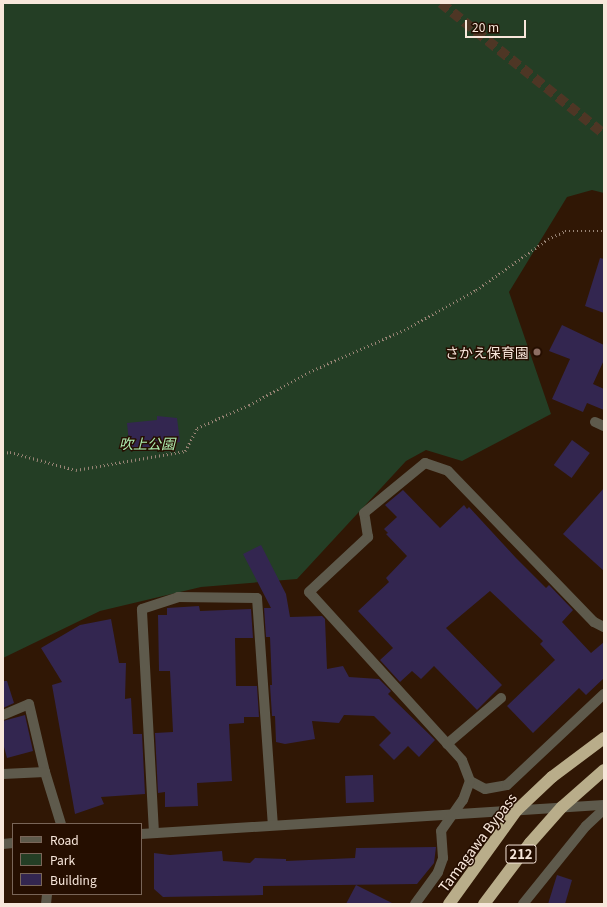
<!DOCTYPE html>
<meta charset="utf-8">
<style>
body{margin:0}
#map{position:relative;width:607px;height:907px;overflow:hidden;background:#301705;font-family:Georgia,"Noto Sans JP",serif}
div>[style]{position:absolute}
.green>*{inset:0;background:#243e25}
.building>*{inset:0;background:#332650;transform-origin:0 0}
.minor-tunnel>*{height:10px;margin-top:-5px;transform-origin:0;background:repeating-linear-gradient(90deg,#4e3625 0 10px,transparent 0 15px)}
.path>*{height:2.5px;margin-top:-1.25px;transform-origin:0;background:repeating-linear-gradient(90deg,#988475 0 1px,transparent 0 4px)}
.minor>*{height:10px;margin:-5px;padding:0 5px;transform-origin:5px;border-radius:5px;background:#5e5a4c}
.highway>*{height:12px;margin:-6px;padding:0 6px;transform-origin:6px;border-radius:6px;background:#b9ad8a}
.dots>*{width:11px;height:11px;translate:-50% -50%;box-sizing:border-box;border:2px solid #250e00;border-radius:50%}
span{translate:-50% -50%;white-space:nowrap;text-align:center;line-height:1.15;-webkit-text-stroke:3px #250e00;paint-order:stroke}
.shield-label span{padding:1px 3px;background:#250e00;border:1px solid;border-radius:3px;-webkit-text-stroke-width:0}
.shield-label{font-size:13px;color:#f8e7db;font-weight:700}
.poi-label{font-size:14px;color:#f8e7db}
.right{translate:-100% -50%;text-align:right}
.park-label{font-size:14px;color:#aeeeb0;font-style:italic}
.street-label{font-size:14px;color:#f8e7db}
.frame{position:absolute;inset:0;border:4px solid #f8e7db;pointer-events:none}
.legend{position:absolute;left:12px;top:823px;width:130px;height:72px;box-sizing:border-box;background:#250e00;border:1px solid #796558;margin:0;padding:5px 7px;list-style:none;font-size:12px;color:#f8e7db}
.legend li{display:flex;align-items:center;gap:8px;height:20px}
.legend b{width:20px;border:1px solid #796558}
.scale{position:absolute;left:465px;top:20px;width:61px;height:18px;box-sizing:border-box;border:2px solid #f8e7db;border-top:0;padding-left:5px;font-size:12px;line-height:14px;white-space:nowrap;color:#f8e7db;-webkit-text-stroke:3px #250e00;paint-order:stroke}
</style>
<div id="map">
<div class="green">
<div style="clip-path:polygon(3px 3px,604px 3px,604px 193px,592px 190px,567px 197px,509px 292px,551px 414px,462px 461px,426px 450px,406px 461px,297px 579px,201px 587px,100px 611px,3px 658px)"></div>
</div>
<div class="building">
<div style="clip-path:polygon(600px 258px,604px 259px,604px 313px,585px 306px)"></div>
<div style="clip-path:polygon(562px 325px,604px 345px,604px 360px,593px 384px,604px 389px,604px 410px,587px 403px,583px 412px,552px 399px,570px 359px,549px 351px)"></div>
<div style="clip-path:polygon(157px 416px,177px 418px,180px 442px,130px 451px,127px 423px,157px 420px)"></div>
<div style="left:572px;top:440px;width:22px;height:31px;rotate:36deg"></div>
<div style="clip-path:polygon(604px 488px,604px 571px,563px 534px)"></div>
<div style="clip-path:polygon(403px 490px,440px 528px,464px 505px,467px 509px,469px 507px,516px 558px,546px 588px,549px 585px,573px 610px,562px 622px,591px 653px,604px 642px,604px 678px,586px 695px,579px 688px,533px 733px,507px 706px,555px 660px,540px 644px,543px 641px,490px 591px,446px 628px,502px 685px,477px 710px,434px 666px,421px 679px,412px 671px,400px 682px,380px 660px,393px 648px,358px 611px,389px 582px,386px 578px,407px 556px,386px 534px,388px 533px,384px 529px,397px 517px,385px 505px)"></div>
<div style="clip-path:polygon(261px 545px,286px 594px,290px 617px,322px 616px,325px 619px,327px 669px,343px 666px,349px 677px,379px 679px,391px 691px,388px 694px,435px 740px,419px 757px,408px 746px,394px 760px,379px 745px,391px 733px,374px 716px,344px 715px,339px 723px,312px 721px,315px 739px,285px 744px,276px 742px,275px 716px,272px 716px,270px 685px,272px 685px,270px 637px,266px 637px,264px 608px,271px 608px,243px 554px)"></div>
<div style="clip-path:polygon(199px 606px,200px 611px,251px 609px,253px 638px,235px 638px,236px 686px,257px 686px,259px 717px,244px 717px,244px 723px,229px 724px,232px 781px,197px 783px,198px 806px,165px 807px,165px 792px,158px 793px,155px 733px,173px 732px,170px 671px,159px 671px,158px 615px,167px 615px,167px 608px)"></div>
<div style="clip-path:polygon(111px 619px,119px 663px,126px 663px,125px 699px,131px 698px,133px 734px,142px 734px,145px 794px,101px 797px,104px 804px,75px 814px,52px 685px,62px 682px,41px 648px,80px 625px)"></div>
<div style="clip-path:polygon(3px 681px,7px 681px,14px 703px,3px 708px)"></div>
<div style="clip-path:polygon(25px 715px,33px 751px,7px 758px,3px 743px,3px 721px)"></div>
<div style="left:373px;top:775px;width:27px;height:28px;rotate:88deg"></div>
<div style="clip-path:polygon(436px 847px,434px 863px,417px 884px,263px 886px,263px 895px,163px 897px,154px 889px,154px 853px,170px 855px,222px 851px,223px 861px,250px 863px,255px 858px,286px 859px,286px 861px,355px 858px,356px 848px)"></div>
<div style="clip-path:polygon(557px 875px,572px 880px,565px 904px,548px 904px)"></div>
<div style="clip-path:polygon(356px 885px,394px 904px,346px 904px)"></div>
</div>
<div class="minor-tunnel">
<div style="left:441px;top:3px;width:209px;rotate:38.8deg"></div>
</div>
<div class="path">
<div style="left:3px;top:453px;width:7px;rotate:-8deg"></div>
<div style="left:10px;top:452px;width:68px;rotate:15.3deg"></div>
<div style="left:76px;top:470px;width:111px;rotate:-9.9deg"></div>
<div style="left:185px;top:451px;width:26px;rotate:-62deg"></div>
<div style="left:197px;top:428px;width:57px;rotate:-23.9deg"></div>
<div style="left:249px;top:405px;width:68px;rotate:-28.8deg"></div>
<div style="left:309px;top:372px;width:104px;rotate:-23.9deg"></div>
<div style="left:404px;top:330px;width:82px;rotate:-29.1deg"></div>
<div style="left:476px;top:290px;width:88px;rotate:-35.3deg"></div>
<div style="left:548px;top:239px;width:19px;rotate:-25deg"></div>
<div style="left:565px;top:231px;width:39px"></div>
</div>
<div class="minor">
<div style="left:595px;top:422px;width:10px;rotate:24deg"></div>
<div style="left:3px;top:715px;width:28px;rotate:-23deg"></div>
<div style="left:29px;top:704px;width:70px;rotate:76.8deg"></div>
<div style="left:45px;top:772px;width:54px;rotate:72.9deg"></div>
<div style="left:447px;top:744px;width:71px;rotate:-40.4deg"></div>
<div style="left:3px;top:774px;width:42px;rotate:-2.7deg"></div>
<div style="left:470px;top:781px;width:17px;rotate:28deg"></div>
<div style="left:485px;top:789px;width:22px;rotate:-10deg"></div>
<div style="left:507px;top:785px;width:133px;rotate:-43.2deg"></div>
<div style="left:154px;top:833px;width:224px;rotate:-93.1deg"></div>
<div style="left:142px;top:609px;width:38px;rotate:-18deg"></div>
<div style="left:178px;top:597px;width:79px;rotate:0.7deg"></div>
<div style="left:257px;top:598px;width:227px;rotate:86deg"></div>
<div style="left:141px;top:834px;width:464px;rotate:-3.6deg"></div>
<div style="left:3px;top:844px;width:10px;rotate:-6deg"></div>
<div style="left:46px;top:904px;width:10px;rotate:-84deg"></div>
<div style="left:415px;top:904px;width:39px;rotate:-54deg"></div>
<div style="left:438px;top:872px;width:15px;rotate:-70deg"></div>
<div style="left:443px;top:858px;width:27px;rotate:-94deg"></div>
<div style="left:441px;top:831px;width:38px;rotate:-55deg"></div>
<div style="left:463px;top:800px;width:20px;rotate:-70deg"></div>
<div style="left:470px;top:781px;width:22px;rotate:-111deg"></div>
<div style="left:462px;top:760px;width:227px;rotate:-132.3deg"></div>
<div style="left:309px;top:592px;width:81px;rotate:-43deg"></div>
<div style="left:368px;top:537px;width:24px;rotate:-99deg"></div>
<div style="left:364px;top:513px;width:79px;rotate:-39.3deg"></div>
<div style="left:425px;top:463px;width:24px;rotate:19deg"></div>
<div style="left:448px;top:471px;width:210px;rotate:46deg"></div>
<div style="left:594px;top:622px;width:11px;rotate:27deg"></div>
<div style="left:523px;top:904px;width:100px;rotate:-51.1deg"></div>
<div style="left:586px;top:826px;width:25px;rotate:-43deg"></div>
</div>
<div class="highway">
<div style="left:449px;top:904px;width:115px;rotate:-54.2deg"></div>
<div style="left:516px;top:811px;width:50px;rotate:-43.4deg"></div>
<div style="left:552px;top:777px;width:65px;rotate:-36.9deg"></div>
<div style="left:484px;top:904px;width:76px;rotate:-53deg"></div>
<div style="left:530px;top:843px;width:48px;rotate:-48.4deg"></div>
<div style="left:562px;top:807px;width:56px;rotate:-41.4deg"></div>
</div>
<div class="dots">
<div style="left:537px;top:352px;background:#8d6e63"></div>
</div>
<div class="shield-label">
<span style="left:521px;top:854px">212</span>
</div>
<div class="poi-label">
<span class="right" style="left:529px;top:352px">さかえ保育園</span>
</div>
<div class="park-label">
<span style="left:147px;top:443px">吹上公園</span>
</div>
<div class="street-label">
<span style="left:477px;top:842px;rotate:-53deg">Tamagawa Bypass</span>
</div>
<div class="frame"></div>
<ul class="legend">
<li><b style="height:5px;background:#5e5a4c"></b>Road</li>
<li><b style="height:11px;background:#243e25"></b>Park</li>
<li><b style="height:11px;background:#332650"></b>Building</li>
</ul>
<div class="scale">20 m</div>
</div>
